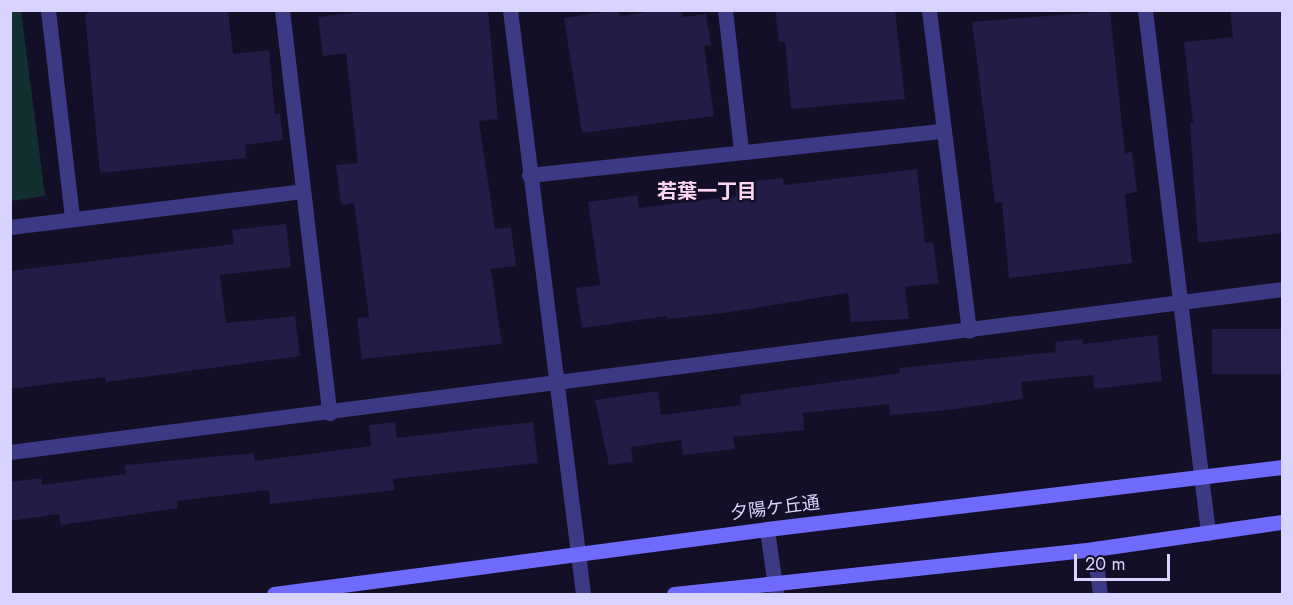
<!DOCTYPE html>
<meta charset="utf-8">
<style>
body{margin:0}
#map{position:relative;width:1293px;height:605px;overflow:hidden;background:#130f26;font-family:Jost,"Noto Sans JP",sans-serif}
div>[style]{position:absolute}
.green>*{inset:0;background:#12302f}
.building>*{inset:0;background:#241b47;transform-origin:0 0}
.minor>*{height:15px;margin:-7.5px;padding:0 7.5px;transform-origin:7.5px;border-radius:7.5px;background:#3d3a85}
.secondary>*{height:15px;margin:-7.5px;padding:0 7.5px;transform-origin:7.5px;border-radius:7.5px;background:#6f6bff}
span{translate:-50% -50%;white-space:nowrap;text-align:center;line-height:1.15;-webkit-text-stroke:4.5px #130f26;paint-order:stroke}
.street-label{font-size:18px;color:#d9d4ff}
.neighbourhood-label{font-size:20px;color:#ffd6f0;font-weight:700}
.frame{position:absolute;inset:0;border:12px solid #d9d4ff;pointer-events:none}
.scale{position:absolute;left:1074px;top:554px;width:96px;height:27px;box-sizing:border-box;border:3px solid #d9d4ff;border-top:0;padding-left:8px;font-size:18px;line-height:21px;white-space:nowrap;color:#d9d4ff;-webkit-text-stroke:4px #130f26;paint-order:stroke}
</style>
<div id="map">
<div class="green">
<div style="clip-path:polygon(10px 11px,21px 11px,45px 196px,11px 201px)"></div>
</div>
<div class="building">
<div style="clip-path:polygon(96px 10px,228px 10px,233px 54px,269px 50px,275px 114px,280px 114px,283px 140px,245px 145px,246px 158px,100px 173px,85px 14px)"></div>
<div style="clip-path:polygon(378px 10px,488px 10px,498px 119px,479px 121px,495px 229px,511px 227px,516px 266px,491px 269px,502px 344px,362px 359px,357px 318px,369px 317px,354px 203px,341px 205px,336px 165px,358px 163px,346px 53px,323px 56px,318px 17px)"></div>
<div style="clip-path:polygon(617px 10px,621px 16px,658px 10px,682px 10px,683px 17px,706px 14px,711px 45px,704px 46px,714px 116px,582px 133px,564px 18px)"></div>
<div style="clip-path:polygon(775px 10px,895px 10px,905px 99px,791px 109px,785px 42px,779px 42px)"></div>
<div style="clip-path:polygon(1230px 10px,1282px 10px,1282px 233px,1198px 243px,1190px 123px,1193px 123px,1184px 42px,1233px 37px)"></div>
<div style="clip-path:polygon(1110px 11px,1125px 153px,1132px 152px,1137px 192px,1125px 194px,1132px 263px,1009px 278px,1002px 202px,995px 203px,972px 22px)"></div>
<div style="clip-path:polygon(917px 169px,925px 243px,933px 242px,939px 283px,905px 287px,909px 319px,851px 322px,848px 293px,724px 313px,667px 319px,667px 316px,582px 328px,576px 288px,600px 285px,588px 202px,637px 195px,639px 208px,736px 196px,735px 183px,783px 178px,784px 185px)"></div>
<div style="clip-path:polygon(286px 224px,291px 267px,220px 275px,226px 323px,295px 316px,300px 356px,106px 382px,105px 377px,10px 389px,10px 271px,234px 244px,232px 230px)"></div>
<div style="left:1282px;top:329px;width:45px;height:70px;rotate:90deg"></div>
<div style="clip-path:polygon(1157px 335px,1162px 381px,1094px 389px,1093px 375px,1021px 382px,1023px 399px,949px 410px,890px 415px,889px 404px,803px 413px,804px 430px,733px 437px,735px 449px,683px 455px,681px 440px,631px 447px,633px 462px,609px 465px,595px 400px,658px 391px,661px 415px,741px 405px,740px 395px,900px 373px,899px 368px,1056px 352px,1055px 342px,1083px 339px,1083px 344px)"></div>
<div style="clip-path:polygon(395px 422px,397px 438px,533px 422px,538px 463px,393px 479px,395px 490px,344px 496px,270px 504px,269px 490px,177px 501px,178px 508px,61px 525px,59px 514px,10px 521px,10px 482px,41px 478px,42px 485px,126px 474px,125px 465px,254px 453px,255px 461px,371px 446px,369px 425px)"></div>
</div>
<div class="minor">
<div style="left:48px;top:10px;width:209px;rotate:83.4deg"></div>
<div style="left:282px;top:10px;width:406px;rotate:83.3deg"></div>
<div style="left:510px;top:10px;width:589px;rotate:82.87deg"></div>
<div style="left:725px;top:10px;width:142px;rotate:83.5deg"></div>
<div style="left:929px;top:10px;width:323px;rotate:82.9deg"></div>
<div style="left:1145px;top:10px;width:527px;rotate:83.13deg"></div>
<div style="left:529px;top:175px;width:416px;rotate:-6.1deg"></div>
<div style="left:10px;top:227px;width:294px;rotate:-7deg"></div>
<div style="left:10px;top:452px;width:1282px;rotate:-7.3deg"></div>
<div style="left:767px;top:529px;width:66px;rotate:82.1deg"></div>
<div style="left:1094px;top:549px;width:45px;rotate:82.4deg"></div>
</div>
<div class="secondary">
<div style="left:274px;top:594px;width:497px;rotate:-7.5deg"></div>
<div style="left:767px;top:529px;width:519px;rotate:-6.86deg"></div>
<div style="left:674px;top:594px;width:422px;rotate:-6.1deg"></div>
<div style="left:1094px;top:549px;width:190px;rotate:-8.2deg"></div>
</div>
<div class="street-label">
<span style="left:775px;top:508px;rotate:-7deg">夕陽ケ丘通</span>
</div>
<div class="neighbourhood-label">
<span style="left:707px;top:191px">若葉一丁目</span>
</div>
<div class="frame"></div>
<div class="scale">20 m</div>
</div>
